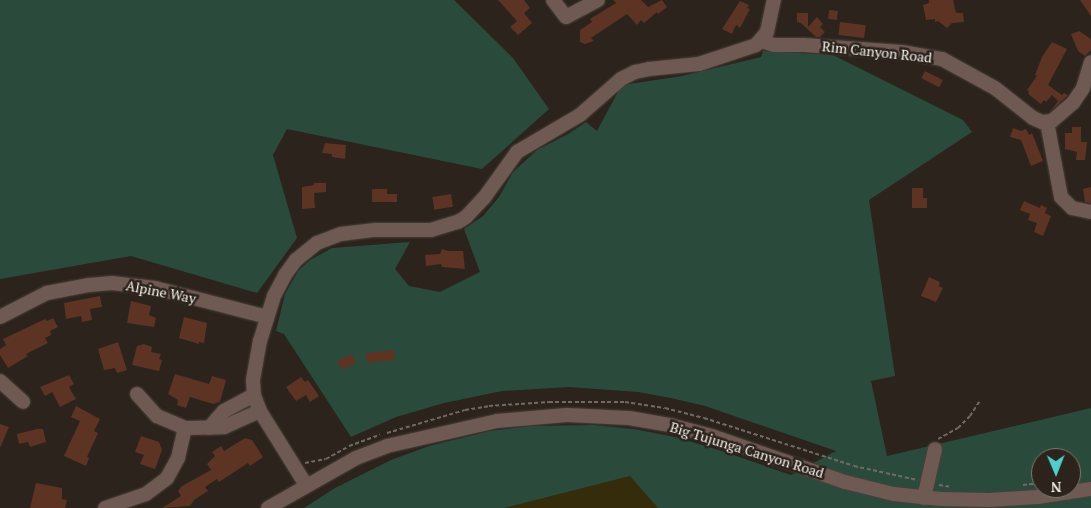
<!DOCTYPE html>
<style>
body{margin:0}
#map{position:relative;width:1091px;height:508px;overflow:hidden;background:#2b231c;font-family:"PT Serif",serif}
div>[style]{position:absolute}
.green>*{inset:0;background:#2a4b3c}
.sand>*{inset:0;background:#342c0b}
.building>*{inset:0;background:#5d3324;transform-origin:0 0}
.path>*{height:2px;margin-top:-1px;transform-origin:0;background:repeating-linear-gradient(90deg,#716963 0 4px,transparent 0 6.5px)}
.roads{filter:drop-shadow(0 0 1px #484039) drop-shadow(0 0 1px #484039)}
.minor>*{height:14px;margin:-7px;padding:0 7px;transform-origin:7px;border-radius:7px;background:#6e5953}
span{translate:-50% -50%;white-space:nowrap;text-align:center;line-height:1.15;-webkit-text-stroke:5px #2b231c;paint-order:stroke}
.street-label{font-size:14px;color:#f8f2ed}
.north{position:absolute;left:1031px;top:448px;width:50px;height:50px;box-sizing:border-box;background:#2b231c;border:1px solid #7d7670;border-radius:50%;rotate:179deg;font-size:14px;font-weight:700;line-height:20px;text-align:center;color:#f8f2ed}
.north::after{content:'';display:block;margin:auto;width:18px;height:22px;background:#52cdcc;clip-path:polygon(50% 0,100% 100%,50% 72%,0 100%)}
</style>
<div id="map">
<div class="green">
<div style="clip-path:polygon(0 0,454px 0,513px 58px,549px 109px,482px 169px,287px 129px,273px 155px,297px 238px,257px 293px,131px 256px,0 279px)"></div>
<div style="clip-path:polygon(evenodd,763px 51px,833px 55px,963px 120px,972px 132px,869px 200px,895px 376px,871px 381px,887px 456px,1091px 408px,1091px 508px,304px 508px,335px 488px,391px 460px,429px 446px,490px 431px,531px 426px,593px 425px,634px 429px,675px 437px,722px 451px,791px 475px,836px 451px,705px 406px,671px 398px,638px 392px,569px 387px,502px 391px,444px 403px,396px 417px,351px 437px,284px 334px,276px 331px,285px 294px,298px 271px,310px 260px,332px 248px,410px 242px,395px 269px,409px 286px,440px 292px,480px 272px,464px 229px,483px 216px,499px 197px,513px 172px,537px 150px,568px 134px,586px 122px,597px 131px,620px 88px,629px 84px,682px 76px,761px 57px,763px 51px,1041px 458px,1071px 458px,1071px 488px,1041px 488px,1041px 458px)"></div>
</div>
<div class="sand">
<div style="clip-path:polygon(630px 476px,658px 508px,504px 508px)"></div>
</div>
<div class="building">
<div style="clip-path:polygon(498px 0,524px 0,530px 8px,524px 13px,532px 23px,518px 35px,510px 27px,517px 21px)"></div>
<div style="clip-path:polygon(613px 0,641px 0,648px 7px,662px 0,667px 7px,658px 14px,657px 12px,644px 23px,641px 20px,637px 25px,627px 14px,591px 38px,594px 41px,585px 44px,580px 42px,580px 30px,592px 22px,590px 19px,616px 3px)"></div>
<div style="clip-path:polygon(929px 0,953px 0,956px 13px,963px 13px,964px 22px,952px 23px,947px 28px,938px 21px,935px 22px,935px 19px,926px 20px,923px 5px,929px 3px)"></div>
<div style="clip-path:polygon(1080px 0,1091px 0,1091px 16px)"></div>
<div style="clip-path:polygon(740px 1px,749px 5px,747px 8px,750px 9px,740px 28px,736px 25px,732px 34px,722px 29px)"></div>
<div style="left:829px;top:10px;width:9px;height:9px;rotate:6deg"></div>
<div style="clip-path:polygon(797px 13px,808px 13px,808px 27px,817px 17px,823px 24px,820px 27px,825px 32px,820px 37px,816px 37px,801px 23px,797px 22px)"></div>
<div style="left:840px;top:22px;width:26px;height:13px;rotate:7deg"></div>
<div style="clip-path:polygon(1079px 31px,1091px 39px,1091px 50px,1085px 56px,1078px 51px,1071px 34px)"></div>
<div style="clip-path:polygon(1052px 42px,1067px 49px,1048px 85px,1062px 95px,1064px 93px,1068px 95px,1050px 112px,1058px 101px,1052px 95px,1046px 102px,1044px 100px,1041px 104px,1028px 94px,1029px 92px,1027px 90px,1037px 76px,1035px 75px,1042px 57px)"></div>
<div style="left:925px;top:71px;width:20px;height:8px;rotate:27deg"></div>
<div style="clip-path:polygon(1072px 127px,1081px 127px,1081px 142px,1087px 142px,1085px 160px,1076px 160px,1077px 152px,1065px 149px,1065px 133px,1072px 133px)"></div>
<div style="clip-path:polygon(1013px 128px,1021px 131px,1026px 129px,1029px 135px,1032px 133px,1043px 161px,1031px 166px,1021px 140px,1010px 137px)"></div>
<div style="clip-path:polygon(325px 143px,346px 145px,345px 159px,332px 157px,332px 154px,322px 153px)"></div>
<div style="clip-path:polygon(314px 183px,326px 183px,326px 192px,314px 193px,315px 208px,302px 209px,302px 187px,314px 185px)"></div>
<div style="clip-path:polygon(1091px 187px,1091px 203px,1085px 202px,1083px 189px)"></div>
<div style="clip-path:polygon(912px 188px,923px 188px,923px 198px,927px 198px,927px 208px,912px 208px)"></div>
<div style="clip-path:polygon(372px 189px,387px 189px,387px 194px,397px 194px,397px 202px,372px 202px)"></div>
<div style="left:451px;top:194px;width:13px;height:19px;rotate:81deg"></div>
<div style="clip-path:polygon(1024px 201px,1040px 208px,1041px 205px,1047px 208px,1045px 213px,1051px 216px,1043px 236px,1034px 232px,1037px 223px,1028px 220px,1030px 214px,1020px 210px)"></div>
<div style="clip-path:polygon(442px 249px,448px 251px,463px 251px,465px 269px,442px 267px,441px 264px,426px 266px,425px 255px,440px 254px)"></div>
<div style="clip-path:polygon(929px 277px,940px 282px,939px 286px,943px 288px,936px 302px,921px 296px)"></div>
<div style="clip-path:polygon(100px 296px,102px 307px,90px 309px,92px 320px,82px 322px,81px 316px,66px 319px,64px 303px)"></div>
<div style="clip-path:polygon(131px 301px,151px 306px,149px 315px,156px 318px,154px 327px,127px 323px)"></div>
<div style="clip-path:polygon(184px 317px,207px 323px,204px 343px,199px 342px,199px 344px,179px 338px)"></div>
<div style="clip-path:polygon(53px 318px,58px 327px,50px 331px,51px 335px,45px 338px,48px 343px,26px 354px,28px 356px,8px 368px,0 355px,0 349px,6px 345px,3px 339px,45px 319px,47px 321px)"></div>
<div style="clip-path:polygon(118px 342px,127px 370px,117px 373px,115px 368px,104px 370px,98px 349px)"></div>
<div style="clip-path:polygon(144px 344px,152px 347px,151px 352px,161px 354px,159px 359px,162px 360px,159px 371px,132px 365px,137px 346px)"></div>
<div style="left:394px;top:350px;width:10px;height:28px;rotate:84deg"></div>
<div style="left:352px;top:354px;width:10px;height:16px;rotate:66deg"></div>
<div style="clip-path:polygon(175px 374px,209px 384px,212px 376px,226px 380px,220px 402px,213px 404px,190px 397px,186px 408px,177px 405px,178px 400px,168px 394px)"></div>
<div style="clip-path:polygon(69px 375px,74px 384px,69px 387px,76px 399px,60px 407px,52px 392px,45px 396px,40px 387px)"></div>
<div style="clip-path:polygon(301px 377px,305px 382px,308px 380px,319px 396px,310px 402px,306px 395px,296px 401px,286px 387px)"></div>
<div style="clip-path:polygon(76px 406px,100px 419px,94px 431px,98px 433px,87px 457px,89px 458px,86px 466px,64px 456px,80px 421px,71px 417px)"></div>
<div style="clip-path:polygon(0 424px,9px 427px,0 448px)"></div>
<div style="clip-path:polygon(37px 429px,43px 429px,46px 442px,30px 447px,28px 442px,19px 444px,17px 434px)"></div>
<div style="clip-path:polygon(141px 436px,159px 442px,162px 450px,155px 469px,140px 464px,144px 455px,135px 452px)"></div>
<div style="clip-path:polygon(245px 438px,252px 440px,263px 457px,250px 466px,248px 463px,219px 482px,217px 479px,205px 487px,208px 491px,194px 500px,190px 506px,162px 508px,181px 496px,178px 491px,182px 486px,211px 470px,207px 464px,215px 456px,212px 452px,221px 446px,224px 451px)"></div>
<div style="clip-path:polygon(36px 483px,62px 488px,62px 499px,67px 500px,65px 508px,30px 508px)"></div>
</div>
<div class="path">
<div style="left:387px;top:433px;width:81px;rotate:-16.4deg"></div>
<div style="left:465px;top:410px;width:24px;rotate:-9deg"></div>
<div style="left:489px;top:406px;width:60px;rotate:-3.8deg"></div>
<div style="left:549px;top:402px;width:76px"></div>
<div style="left:625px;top:402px;width:40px;rotate:8.5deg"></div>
<div style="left:665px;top:408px;width:40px;rotate:14.4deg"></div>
<div style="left:704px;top:418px;width:157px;rotate:17.7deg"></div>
<div style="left:854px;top:466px;width:65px;rotate:12.5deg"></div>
<div style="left:938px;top:439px;width:23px;rotate:-29deg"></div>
<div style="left:958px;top:428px;width:17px;rotate:-45deg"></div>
<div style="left:970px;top:416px;width:17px;rotate:-57deg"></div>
<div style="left:305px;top:463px;width:21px;rotate:-11deg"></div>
<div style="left:326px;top:459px;width:26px;rotate:-29deg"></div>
<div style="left:349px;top:446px;width:33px;rotate:-20deg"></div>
<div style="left:939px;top:485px;width:13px;rotate:9deg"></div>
<div style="left:1023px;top:485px;width:18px;rotate:-6deg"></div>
</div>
<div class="roads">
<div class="minor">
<div style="left:553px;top:0;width:21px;rotate:53deg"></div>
<div style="left:566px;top:17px;width:36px;rotate:-28deg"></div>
<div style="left:761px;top:41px;width:14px;rotate:17deg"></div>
<div style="left:774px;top:45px;width:30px"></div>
<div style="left:804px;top:45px;width:98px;rotate:4.1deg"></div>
<div style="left:902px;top:52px;width:41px;rotate:9.9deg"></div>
<div style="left:942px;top:59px;width:60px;rotate:28.7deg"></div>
<div style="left:995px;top:88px;width:48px;rotate:38.3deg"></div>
<div style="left:1033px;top:118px;width:10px;rotate:24deg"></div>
<div style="left:1042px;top:122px;width:10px;rotate:-6deg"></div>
<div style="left:1052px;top:121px;width:28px;rotate:-41deg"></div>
<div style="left:1073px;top:103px;width:18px;rotate:-56deg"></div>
<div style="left:1083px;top:88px;width:27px;rotate:-73deg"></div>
<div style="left:1047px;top:122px;width:76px;rotate:79.4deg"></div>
<div style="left:1061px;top:197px;width:16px;rotate:45deg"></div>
<div style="left:1072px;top:208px;width:19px;rotate:12deg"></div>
<div style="left:0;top:317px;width:53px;rotate:-27.1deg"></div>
<div style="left:47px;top:293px;width:43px;rotate:-10.8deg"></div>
<div style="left:89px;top:285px;width:23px;rotate:-5deg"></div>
<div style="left:112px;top:283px;width:43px;rotate:6.6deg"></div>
<div style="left:155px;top:288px;width:116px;rotate:14.5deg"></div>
<div style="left:0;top:381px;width:31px;rotate:42deg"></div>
<div style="left:137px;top:394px;width:30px;rotate:48deg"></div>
<div style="left:157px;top:416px;width:30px;rotate:23deg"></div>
<div style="left:185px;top:428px;width:39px;rotate:-1deg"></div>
<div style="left:224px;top:427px;width:39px;rotate:-24deg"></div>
<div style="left:209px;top:428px;width:23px;rotate:-49deg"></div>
<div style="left:224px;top:411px;width:34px;rotate:-28deg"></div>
<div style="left:306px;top:485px;width:87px;rotate:-121.9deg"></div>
<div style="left:260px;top:411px;width:17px;rotate:-111deg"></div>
<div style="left:254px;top:395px;width:15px;rotate:-94deg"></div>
<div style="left:253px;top:380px;width:40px;rotate:-80deg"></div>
<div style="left:260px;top:341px;width:47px;rotate:-72.7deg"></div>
<div style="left:274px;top:296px;width:24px;rotate:-62deg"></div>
<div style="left:285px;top:275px;width:19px;rotate:-54deg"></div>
<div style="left:296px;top:260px;width:27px;rotate:-39deg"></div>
<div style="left:317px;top:243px;width:26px;rotate:-21deg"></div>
<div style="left:341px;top:234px;width:34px;rotate:-7deg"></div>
<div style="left:375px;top:230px;width:56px"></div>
<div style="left:431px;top:230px;width:28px;rotate:-17deg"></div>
<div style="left:458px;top:222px;width:9px;rotate:-32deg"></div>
<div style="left:466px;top:217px;width:26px;rotate:-47deg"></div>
<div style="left:484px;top:198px;width:57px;rotate:-54.3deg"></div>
<div style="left:517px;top:152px;width:73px;rotate:-30.4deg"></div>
<div style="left:580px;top:115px;width:55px;rotate:-41.3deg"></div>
<div style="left:621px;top:79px;width:16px;rotate:-27deg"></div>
<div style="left:635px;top:72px;width:14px;rotate:-12deg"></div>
<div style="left:649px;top:69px;width:50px;rotate:-5.7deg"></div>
<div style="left:699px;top:64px;width:60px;rotate:-18.4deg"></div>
<div style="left:756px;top:45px;width:17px;rotate:-50deg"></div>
<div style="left:767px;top:32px;width:33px;rotate:-78deg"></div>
<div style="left:924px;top:498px;width:50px;rotate:-77.3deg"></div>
<div style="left:105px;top:508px;width:43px;rotate:-18.9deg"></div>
<div style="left:146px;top:494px;width:26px;rotate:-37deg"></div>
<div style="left:167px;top:478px;width:23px;rotate:-61deg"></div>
<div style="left:178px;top:458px;width:31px;rotate:-77deg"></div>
<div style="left:268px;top:508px;width:101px;rotate:-29.6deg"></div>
<div style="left:356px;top:458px;width:33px;rotate:-21deg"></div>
<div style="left:387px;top:446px;width:113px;rotate:-12.8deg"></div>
<div style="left:497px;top:421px;width:70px;rotate:-4.9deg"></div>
<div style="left:567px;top:415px;width:62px;rotate:2.8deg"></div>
<div style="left:629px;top:418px;width:42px;rotate:9.7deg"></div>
<div style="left:670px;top:425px;width:43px;rotate:14.7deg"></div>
<div style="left:712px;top:436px;width:141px;rotate:19.1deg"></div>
<div style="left:845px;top:482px;width:50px;rotate:13.8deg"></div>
<div style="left:894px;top:494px;width:47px;rotate:6.1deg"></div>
<div style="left:941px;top:499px;width:48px;rotate:1.2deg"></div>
<div style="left:989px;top:500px;width:49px;rotate:-3.5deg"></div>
<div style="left:1038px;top:497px;width:54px;rotate:-8.6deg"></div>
</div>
</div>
<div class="street-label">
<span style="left:877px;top:52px;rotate:6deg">Rim Canyon Road</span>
<span style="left:161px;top:292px;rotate:11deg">Alpine Way</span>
<span style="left:747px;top:450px;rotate:17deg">Big Tujunga Canyon Road</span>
</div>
<div class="north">N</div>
</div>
